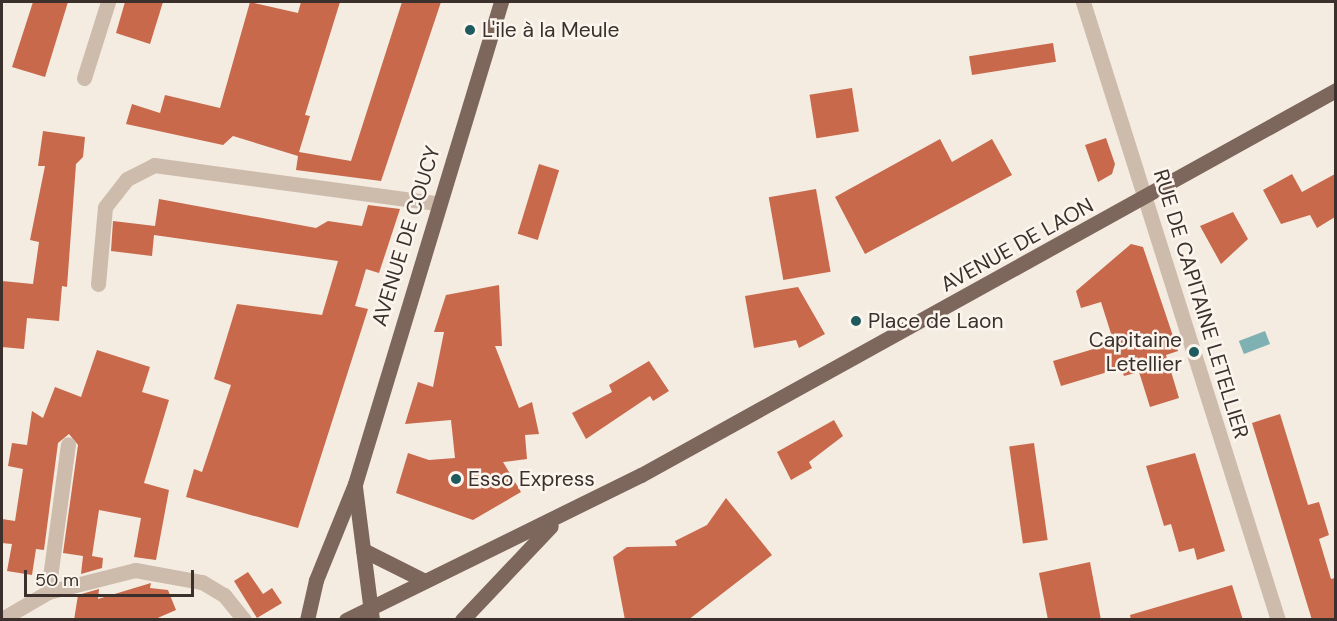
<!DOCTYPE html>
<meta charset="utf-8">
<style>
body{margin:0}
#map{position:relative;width:1337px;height:621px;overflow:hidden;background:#f4ebe1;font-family:"DM Sans",sans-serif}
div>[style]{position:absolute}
.water>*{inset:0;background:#7fb0b2;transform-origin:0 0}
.building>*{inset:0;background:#c8694b;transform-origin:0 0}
.minor>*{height:15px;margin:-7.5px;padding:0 7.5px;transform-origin:7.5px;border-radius:7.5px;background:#cdbbac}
.major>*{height:15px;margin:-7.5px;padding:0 7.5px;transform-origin:7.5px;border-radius:7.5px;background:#7d675c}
.dots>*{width:16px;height:16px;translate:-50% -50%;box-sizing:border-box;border:3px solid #fbf5ee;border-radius:50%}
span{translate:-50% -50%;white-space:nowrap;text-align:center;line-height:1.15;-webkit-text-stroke:5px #fbf5ee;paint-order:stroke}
.poi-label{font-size:21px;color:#3b302b}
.left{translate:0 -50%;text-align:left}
.right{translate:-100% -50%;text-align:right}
.street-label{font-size:21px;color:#3b302b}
.frame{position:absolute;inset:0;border:3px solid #3b302b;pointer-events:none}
.scale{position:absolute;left:24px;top:570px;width:170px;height:27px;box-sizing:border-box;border:3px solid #3b302b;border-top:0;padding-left:8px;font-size:18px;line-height:21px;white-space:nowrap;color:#3b302b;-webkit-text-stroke:4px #fbf5ee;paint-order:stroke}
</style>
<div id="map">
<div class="water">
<div style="left:1265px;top:331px;width:14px;height:28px;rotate:69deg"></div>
</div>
<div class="building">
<div style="clip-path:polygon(33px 2px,68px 2px,45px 77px,12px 67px)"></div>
<div style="clip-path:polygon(125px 2px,163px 2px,150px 44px,116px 33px)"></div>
<div style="clip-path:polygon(250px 2px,298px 13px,301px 2px,340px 2px,305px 115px,310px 116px,299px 152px,351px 161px,402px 2px,441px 2px,381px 181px,296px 170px,298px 156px,233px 136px,223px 145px,126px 124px,132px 104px,160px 113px,165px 95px,220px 108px)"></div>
<div style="left:1053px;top:43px;width:19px;height:85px;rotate:81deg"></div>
<div style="left:852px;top:88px;width:44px;height:43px;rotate:81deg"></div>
<div style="clip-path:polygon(43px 131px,85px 137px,83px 157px,76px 164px,67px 287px,62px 286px,59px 321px,27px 318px,24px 349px,2px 347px,2px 281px,33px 284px,39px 242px,30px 240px,45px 166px,38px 166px)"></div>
<div style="clip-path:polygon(1106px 138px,1115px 164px,1112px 174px,1098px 182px,1085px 145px)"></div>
<div style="clip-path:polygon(940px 139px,952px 162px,992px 139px,1012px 175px,865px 254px,835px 197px)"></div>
<div style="left:539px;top:164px;width:21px;height:73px;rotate:17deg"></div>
<div style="clip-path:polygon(1292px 174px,1302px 192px,1335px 174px,1335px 217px,1317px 228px,1310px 215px,1281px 224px,1263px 190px)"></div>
<div style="left:816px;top:189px;width:84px;height:48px;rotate:80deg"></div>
<div style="clip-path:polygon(159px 199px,316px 228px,328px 221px,362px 226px,368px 205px,400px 209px,379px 273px,366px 269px,355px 306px,368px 309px,298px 528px,186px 497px,194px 469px,202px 472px,231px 385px,214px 379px,237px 304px,322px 315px,338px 261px,154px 235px,152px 256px,111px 251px,113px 221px,155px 226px)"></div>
<div style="clip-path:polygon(1233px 212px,1248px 239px,1221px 264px,1200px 226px)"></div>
<div style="clip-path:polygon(1131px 244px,1143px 247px,1178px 351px,1166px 355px,1179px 398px,1150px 407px,1139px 372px,1124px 376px,1121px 368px,1061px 386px,1053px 361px,1114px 343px,1101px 302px,1081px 308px,1076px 291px)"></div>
<div style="clip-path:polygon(499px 285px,502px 346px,495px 346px,519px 408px,532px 402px,539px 434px,525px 435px,527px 459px,503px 462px,521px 492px,473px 520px,396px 493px,408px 453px,429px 460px,455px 458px,451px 420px,405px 424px,418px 382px,433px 387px,444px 332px,434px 332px,446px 295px)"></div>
<div style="clip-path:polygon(798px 287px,825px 334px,799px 348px,796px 340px,754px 348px,745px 296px)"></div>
<div style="clip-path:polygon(97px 350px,150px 367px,142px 392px,169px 400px,144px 483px,169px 490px,156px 560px,134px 557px,141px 518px,99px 510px,92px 556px,103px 558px,102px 568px,81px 574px,83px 556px,63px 553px,78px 445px,69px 434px,58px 443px,44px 550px,36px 549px,32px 575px,7px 571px,12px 544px,2px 543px,2px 519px,15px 521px,23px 469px,8px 466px,12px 443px,27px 445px,32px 411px,43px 418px,55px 387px,81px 397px)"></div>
<div style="clip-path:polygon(649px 361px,669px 391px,653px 401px,650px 396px,586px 439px,572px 413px,612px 392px,609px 385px)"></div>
<div style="clip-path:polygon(1280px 414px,1308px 505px,1319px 502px,1329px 535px,1319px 539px,1331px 579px,1335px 578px,1335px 620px,1312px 620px,1252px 423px)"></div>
<div style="clip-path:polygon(834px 420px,843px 436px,809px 462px,812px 468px,791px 480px,777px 452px)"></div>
<div style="left:1034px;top:443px;width:98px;height:25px;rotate:82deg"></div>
<div style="clip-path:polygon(1195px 453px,1225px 551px,1197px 560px,1194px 548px,1179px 552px,1171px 524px,1164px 526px,1146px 466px)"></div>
<div style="clip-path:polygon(726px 498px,772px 555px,688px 620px,625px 620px,613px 557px,627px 547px,677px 546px,675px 541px,707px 525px)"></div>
<div style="clip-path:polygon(1090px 562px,1101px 620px,1048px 620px,1039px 573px)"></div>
<div style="clip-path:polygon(248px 572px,263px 594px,272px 588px,282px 603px,257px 618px,234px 581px)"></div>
<div style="clip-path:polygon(151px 583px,150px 588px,168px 590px,176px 610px,153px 620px,74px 620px,78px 595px,99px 589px,98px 599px)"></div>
<div style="clip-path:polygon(1232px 585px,1243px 620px,1131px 620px,1130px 615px)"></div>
</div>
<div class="minor">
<div style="left:1083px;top:2px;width:648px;rotate:72.49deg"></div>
<div style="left:84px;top:78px;width:80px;rotate:-72.5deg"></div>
<div style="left:98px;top:284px;width:77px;rotate:-84.8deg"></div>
<div style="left:105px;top:207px;width:36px;rotate:-52deg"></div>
<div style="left:127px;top:179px;width:30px;rotate:-27deg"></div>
<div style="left:154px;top:165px;width:285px;rotate:7.7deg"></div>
<div style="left:48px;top:592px;width:149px;rotate:-82.3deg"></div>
<div style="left:2px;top:619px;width:53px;rotate:-30.4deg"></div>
<div style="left:48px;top:592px;width:90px;rotate:-14.2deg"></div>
<div style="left:135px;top:570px;width:68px;rotate:10.2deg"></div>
<div style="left:202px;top:582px;width:26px;rotate:31deg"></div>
<div style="left:224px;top:595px;width:32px;rotate:51deg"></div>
</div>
<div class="major">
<div style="left:355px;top:487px;width:134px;rotate:82.7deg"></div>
<div style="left:363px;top:550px;width:69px;rotate:26.6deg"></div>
<div style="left:307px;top:620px;width:41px;rotate:-77.3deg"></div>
<div style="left:316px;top:580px;width:104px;rotate:-67.9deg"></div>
<div style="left:355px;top:484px;width:504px;rotate:-73.15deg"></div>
<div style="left:346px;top:620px;width:329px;rotate:-26.2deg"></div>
<div style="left:641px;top:475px;width:795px;rotate:-28.98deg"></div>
<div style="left:462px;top:620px;width:129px;rotate:-46.6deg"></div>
</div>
<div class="dots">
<div style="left:470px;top:30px;background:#1f5a5e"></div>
<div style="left:856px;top:321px;background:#1f5a5e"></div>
<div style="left:1194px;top:352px;background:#1f5a5e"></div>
<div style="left:456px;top:479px;background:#1f5a5e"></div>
</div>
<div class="poi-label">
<span class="left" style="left:482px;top:30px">L'ile à la Meule</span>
<span class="left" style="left:868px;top:321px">Place de Laon</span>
<span class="right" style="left:1182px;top:352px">Capitaine<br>Letellier</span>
<span class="left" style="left:468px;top:479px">Esso Express</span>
</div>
<div class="street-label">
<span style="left:406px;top:236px;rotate:-73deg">AVENUE DE COUCY</span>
<span style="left:1017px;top:245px;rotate:-29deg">AVENUE DE LAON</span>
<span style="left:1201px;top:304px;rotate:73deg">RUE DE CAPITAINE LETELLIER</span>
</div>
<div class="frame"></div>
<div class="scale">50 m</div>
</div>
